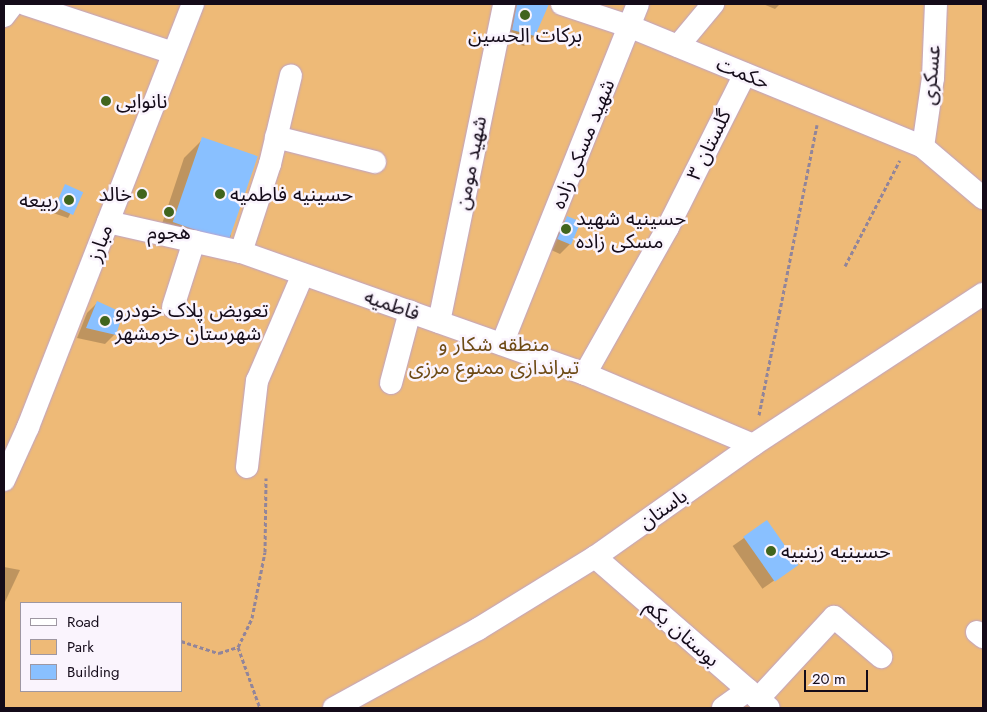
<!DOCTYPE html>
<meta charset="utf-8">
<style>
body{margin:0}
#map{position:relative;width:987px;height:712px;overflow:hidden;background:#f3e2fd;font-family:Jost,"Noto Sans Arabic",sans-serif}
div>[style]{position:absolute}
.green>*{inset:0;background:#eeba77}
.shadow>*{inset:0;background:#0003;transform-origin:0 0}
.building>*{inset:0;background:#89c0ff;transform-origin:0 0}
.path>*{height:3px;margin-top:-1.5px;transform-origin:0;background:repeating-linear-gradient(90deg,#92859a 0 4px,transparent 0 6.5px)}
.roads{filter:drop-shadow(0 0 1px #bca2cc) drop-shadow(0 0 1px #bca2cc)}
.minor>*{height:22px;margin:-11px;padding:0 11px;transform-origin:11px;border-radius:11px;background:#fff}
.dots>*{width:14px;height:14px;translate:-50% -50%;box-sizing:border-box;border:2px solid #faf4fd;border-radius:50%}
span{translate:-50% -50%;white-space:nowrap;text-align:center;line-height:1.15;-webkit-text-stroke:5px #faf4fd;paint-order:stroke}
.poi-label{font-size:20px;color:#140b19}
.left{translate:0 -50%;text-align:left}
.right{translate:-100% -50%;text-align:right}
.street-label{font-size:20px;color:#140b19}
.park-label{font-size:20px;color:#6c4914}
.frame{position:absolute;inset:0;border:5px solid #140b19;pointer-events:none}
.legend{position:absolute;left:20px;top:602px;width:162px;height:90px;box-sizing:border-box;background:#faf4fd;border:1px solid #9e97a2;margin:0;padding:6px 9px;list-style:none;font-size:15px;color:#140b19}
.legend li{display:flex;align-items:center;gap:10px;height:25px}
.legend b{width:25px;border:1px solid #9e97a2}
.scale{position:absolute;left:804px;top:670px;width:64px;height:22px;box-sizing:border-box;border:2px solid #140b19;border-top:0;padding-left:6px;font-size:15px;line-height:18px;white-space:nowrap;color:#140b19;-webkit-text-stroke:4px #faf4fd;paint-order:stroke}
</style>
<div id="map">
<div class="green">
<div style="clip-path:polygon(evenodd,4px 4px,983px 4px,983px 708px,4px 708px,4px 4px,21px 603px,181px 603px,181px 691px,21px 691px,21px 603px)"></div>
</div>
<div class="shadow">
<div style="clip-path:polygon(500px 4px,547px 4px,534px 36px,524px 46px,503px 39px)"></div>
<div style="clip-path:polygon(763px 4px,780px 4px,775px 9px)"></div>
<div style="clip-path:polygon(203px 139px,231px 236px,212px 255px,156px 242px,184px 158px)"></div>
<div style="clip-path:polygon(65px 186px,81px 193px,68px 218px,53px 213px)"></div>
<div style="clip-path:polygon(568px 218px,570px 244px,560px 254px,549px 249px,558px 227px)"></div>
<div style="clip-path:polygon(97px 303px,115px 334px,105px 344px,77px 338px,87px 313px)"></div>
<div style="left:767px;top:522px;width:52px;height:42px;rotate:55deg"></div>
<div style="clip-path:polygon(4px 567px,20px 570px,4px 604px)"></div>
</div>
<div class="building">
<div style="clip-path:polygon(517px 4px,549px 4px,535px 36px,512px 30px)"></div>
<div style="left:202px;top:137px;width:59px;height:90px;rotate:19deg"></div>
<div style="left:65px;top:184px;width:20px;height:25px;rotate:24deg"></div>
<div style="left:567px;top:216px;width:15px;height:25px;rotate:23deg"></div>
<div style="clip-path:polygon(97px 301px,123px 313px,116px 335px,86px 328px)"></div>
<div style="left:767px;top:520px;width:55px;height:29px;rotate:55deg"></div>
</div>
<div class="path">
<div style="left:845px;top:266px;width:119px;rotate:-62.6deg"></div>
<div style="left:759px;top:415px;width:296px;rotate:-78.7deg"></div>
<div style="left:181px;top:641px;width:40px;rotate:18deg"></div>
<div style="left:219px;top:653px;width:20px;rotate:-18deg"></div>
<div style="left:238px;top:647px;width:32px;rotate:-64deg"></div>
<div style="left:252px;top:618px;width:67px;rotate:-78.9deg"></div>
<div style="left:265px;top:552px;width:74px;rotate:-89.2deg"></div>
<div style="left:238px;top:647px;width:65px;rotate:70.2deg"></div>
</div>
<div class="roads">
<div class="minor">
<div style="left:25px;top:4px;width:156px;rotate:18.3deg"></div>
<div style="left:562px;top:4px;width:73px;rotate:18.4deg"></div>
<div style="left:631px;top:27px;width:316px;rotate:22.3deg"></div>
<div style="left:923px;top:147px;width:79px;rotate:40.4deg"></div>
<div style="left:4px;top:16px;width:15px;rotate:-53deg"></div>
<div style="left:678px;top:46px;width:55px;rotate:-50.2deg"></div>
<div style="left:276px;top:137px;width:102px;rotate:14.2deg"></div>
<div style="left:923px;top:147px;width:70px;rotate:-81.8deg"></div>
<div style="left:933px;top:78px;width:74px;rotate:-87.7deg"></div>
<div style="left:108px;top:222px;width:136px;rotate:12.7deg"></div>
<div style="left:241px;top:252px;width:365px;rotate:19.5deg"></div>
<div style="left:585px;top:374px;width:182px;rotate:22.9deg"></div>
<div style="left:241px;top:252px;width:93px;rotate:-71.8deg"></div>
<div style="left:270px;top:164px;width:91px;rotate:-76.7deg"></div>
<div style="left:173px;top:307px;width:69px;rotate:-72.3deg"></div>
<div style="left:439px;top:322px;width:325px;rotate:-78.4deg"></div>
<div style="left:502px;top:344px;width:366px;rotate:-68.2deg"></div>
<div style="left:585px;top:374px;width:169px;rotate:-60.5deg"></div>
<div style="left:668px;top:227px;width:171px;rotate:-63.3deg"></div>
<div style="left:391px;top:383px;width:74px;rotate:-75.2deg"></div>
<div style="left:247px;top:467px;width:87px;rotate:-83.4deg"></div>
<div style="left:257px;top:381px;width:116px;rotate:-66.7deg"></div>
<div style="left:4px;top:480px;width:58px;rotate:-65.6deg"></div>
<div style="left:28px;top:427px;width:454px;rotate:-68.7deg"></div>
<div style="left:595px;top:557px;width:230px;rotate:41deg"></div>
<div style="left:977px;top:632px;width:8px;rotate:40deg"></div>
<div style="left:758px;top:699px;width:112px;rotate:-47.2deg"></div>
<div style="left:834px;top:617px;width:62px;rotate:40.4deg"></div>
<div style="left:334px;top:708px;width:164px;rotate:-28.7deg"></div>
<div style="left:478px;top:629px;width:137px;rotate:-31.6deg"></div>
<div style="left:595px;top:557px;width:194px;rotate:-35.3deg"></div>
<div style="left:753px;top:445px;width:275px;rotate:-33.3deg"></div>
<div style="left:723px;top:708px;width:31px;rotate:-36deg"></div>
</div>
</div>
<div class="dots">
<div style="left:525px;top:15px;background:#41651d"></div>
<div style="left:106px;top:101px;background:#41651d"></div>
<div style="left:142px;top:194px;background:#41651d"></div>
<div style="left:220px;top:194px;background:#41651d"></div>
<div style="left:69px;top:200px;background:#41651d"></div>
<div style="left:169px;top:212px;background:#41651d"></div>
<div style="left:566px;top:229px;background:#41651d"></div>
<div style="left:105px;top:321px;background:#41651d"></div>
<div style="left:771px;top:551px;background:#41651d"></div>
</div>
<div class="poi-label">
<span style="left:525px;top:35px">برکات الحسین</span>
<span class="left" style="left:116px;top:101px">نانوایی</span>
<span class="right" style="left:132px;top:194px">خالد</span>
<span class="left" style="left:230px;top:194px">حسینیه فاطمیه</span>
<span class="right" style="left:59px;top:200px">ربیعه</span>
<span class="left" style="left:576px;top:230px">حسینیه شهید<br>مسکی زاده</span>
<span style="left:169px;top:232px">هجوم</span>
<span class="left" style="left:115px;top:322px">تعویض پلاک خودرو<br>شهرستان خرمشهر</span>
<span class="left" style="left:781px;top:551px">حسینیه زینبیه</span>
</div>
<div class="street-label">
<span style="left:743px;top:73px;rotate:22deg">حکمت</span>
<span style="left:931px;top:75px;rotate:-85deg">عسکری</span>
<span style="left:583px;top:144px;rotate:-68deg">شهید مسکی زاده</span>
<span style="left:709px;top:145px;rotate:-64deg">گلستان ۳</span>
<span style="left:471px;top:163px;rotate:-79deg">شهید مومن</span>
<span style="left:100px;top:243px;rotate:-69deg">مبارز</span>
<span style="left:392px;top:305px;rotate:19deg">فاطمیه</span>
<span style="left:663px;top:509px;rotate:-35deg">باستان</span>
<span style="left:682px;top:633px;rotate:41deg">بوستان یکم</span>
</div>
<div class="park-label">
<span style="left:494px;top:356px">منطقه شکار و<br>تیراندازی ممنوع مرزی</span>
</div>
<div class="frame"></div>
<ul class="legend">
<li><b style="height:6px;background:#fff"></b>Road</li>
<li><b style="height:14px;background:#eeba77"></b>Park</li>
<li><b style="height:14px;background:#89c0ff"></b>Building</li>
</ul>
<div class="scale">20 m</div>
</div>
